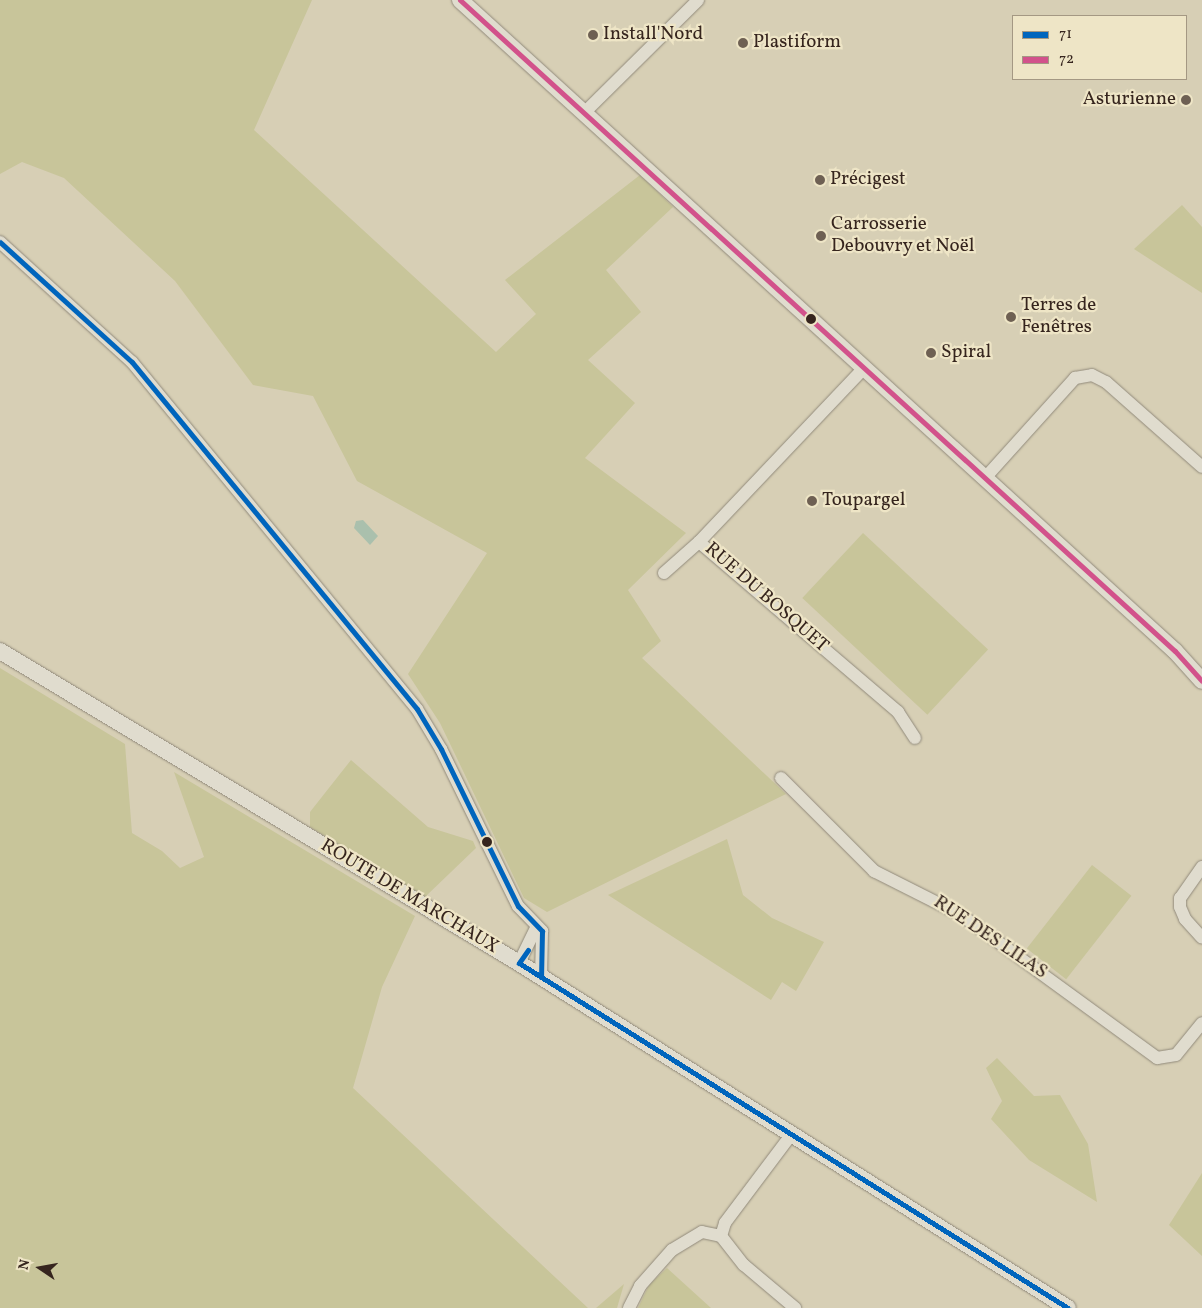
<!DOCTYPE html>
<meta charset="utf-8">
<style>
body{margin:0}
#map{position:relative;width:1202px;height:1308px;overflow:hidden;background:#d7cfb5;font-family:Vollkorn,serif}
div>[style]{position:absolute}
.green>*{inset:0;background:#c8c59a;transform-origin:0 0}
.water>*{inset:0;background:#aac0ad}
.roads{filter:drop-shadow(0 0 1px #918a7b) drop-shadow(0 0 1px #918a7b)}
.street>*{height:12px;margin:-6px;padding:0 6px;transform-origin:6px;border-radius:6px;background:#e0dcce}
.secondary>*{height:16px;margin:-8px;padding:0 8px;transform-origin:8px;border-radius:8px;background:#e0dcce}
.bus-1>*{height:5px;margin:-2.5px;padding:0 2.5px;transform-origin:2.5px;border-radius:2.5px;background:#0065bd}
.bus-2>*{height:5px;margin:-2.5px;padding:0 2.5px;transform-origin:2.5px;border-radius:2.5px;background:#d2528b}
.dots>*{width:14px;height:14px;translate:-50% -50%;box-sizing:border-box;border:2px solid #eee5c6;border-radius:50%}
span{translate:-50% -50%;white-space:nowrap;text-align:center;line-height:1.15;-webkit-text-stroke:4.5px #eee5c6;paint-order:stroke}
.poi-label{font-size:19px;color:#36251e}
.left{translate:0 -50%;text-align:left}
.right{translate:-100% -50%;text-align:right}
.street-label{font-size:19px;color:#36251e}
.legend{position:absolute;left:1012px;top:15px;width:175px;height:65px;box-sizing:border-box;background:#eee5c6;border:1px solid #a49883;margin:0;padding:6px 9px;list-style:none;font-size:15px;color:#36251e}
.legend li{display:flex;align-items:center;gap:10px;height:25px}
.legend b{width:25px;border:1px solid #a49883}
.north{position:absolute;left:15px;top:1243px;width:50px;height:50px;-webkit-text-stroke:4px #eee5c6;paint-order:stroke;rotate:282deg;font-size:14px;font-weight:700;line-height:20px;text-align:center;color:#36251e}
.north::after{content:'';display:block;margin:auto;width:18px;height:22px;background:#36251e;clip-path:polygon(50% 0,100% 100%,50% 72%,0 100%)}
</style>
<div id="map">
<div class="green">
<div style="clip-path:polygon(0 0,312px 0,254px 130px,496px 352px,536px 314px,505px 280px,640px 175px,673px 207px,606px 270px,641px 312px,588px 360px,635px 403px,585px 458px,686px 533px,628px 590px,661px 641px,642px 658px,786px 794px,547px 912px,524px 898px,440px 723px,408px 674px,487px 553px,357px 481px,313px 396px,253px 385px,175px 281px,64px 178px,22px 162px,0 174px)"></div>
<div style="clip-path:polygon(1182px 205px,1202px 227px,1202px 293px,1134px 249px)"></div>
<div style="left:863px;top:533px;width:171px;height:89px;rotate:43deg"></div>
<div style="clip-path:polygon(0 668px,125px 744px,132px 833px,162px 851px,180px 868px,204px 857px,174px 772px,415px 916px,382px 987px,353px 1088px,588px 1308px,0 1308px)"></div>
<div style="clip-path:polygon(351px 760px,428px 827px,473px 841px,476px 848px,425px 897px,310px 827px,310px 812px)"></div>
<div style="clip-path:polygon(727px 839px,743px 895px,772px 918px,824px 942px,796px 991px,782px 982px,771px 1000px,608px 895px)"></div>
<div style="left:1092px;top:865px;width:50px;height:106px;rotate:38deg"></div>
<div style="clip-path:polygon(997px 1058px,1034px 1096px,1060px 1095px,1088px 1144px,1097px 1202px,1029px 1160px,991px 1119px,1002px 1101px,986px 1068px)"></div>
<div style="clip-path:polygon(1202px 1173px,1202px 1256px,1169px 1225px)"></div>
<div style="clip-path:polygon(667px 1268px,711px 1308px,638px 1308px,649px 1285px)"></div>
<div style="clip-path:polygon(624px 1284px,617px 1308px,596px 1308px)"></div>
</div>
<div class="water">
<div style="clip-path:polygon(363px 520px,378px 536px,370px 545px,354px 528px,356px 521px)"></div>
</div>
<div class="roads">
<div class="street">
<div style="left:585px;top:112px;width:159px;rotate:-44.7deg"></div>
<div style="left:0;top:242px;width:178px;rotate:42.3deg"></div>
<div style="left:132px;top:362px;width:449px;rotate:50.6deg"></div>
<div style="left:417px;top:709px;width:47px;rotate:59deg"></div>
<div style="left:441px;top:749px;width:175px;rotate:63.9deg"></div>
<div style="left:518px;top:906px;width:35px;rotate:46deg"></div>
<div style="left:542px;top:931px;width:46px;rotate:91.2deg"></div>
<div style="left:865px;top:367px;width:241px;rotate:133.5deg"></div>
<div style="left:699px;top:542px;width:262px;rotate:40.5deg"></div>
<div style="left:898px;top:712px;width:31px;rotate:57deg"></div>
<div style="left:985px;top:478px;width:135px;rotate:-48deg"></div>
<div style="left:1075px;top:378px;width:17px;rotate:-10deg"></div>
<div style="left:1092px;top:375px;width:16px;rotate:27deg"></div>
<div style="left:1106px;top:382px;width:128px;rotate:41.5deg"></div>
<div style="left:664px;top:573px;width:47px;rotate:-41.5deg"></div>
<div style="left:781px;top:778px;width:132px;rotate:45deg"></div>
<div style="left:874px;top:871px;width:97px;rotate:26.8deg"></div>
<div style="left:961px;top:915px;width:243px;rotate:36.1deg"></div>
<div style="left:1157px;top:1058px;width:19px;rotate:-9deg"></div>
<div style="left:1176px;top:1055px;width:41px;rotate:-50.9deg"></div>
<div style="left:1202px;top:867px;width:38px;rotate:125deg"></div>
<div style="left:1180px;top:898px;width:9px;rotate:90deg"></div>
<div style="left:1180px;top:907px;width:13px;rotate:67deg"></div>
<div style="left:1185px;top:919px;width:25px;rotate:48deg"></div>
<div style="left:519px;top:963px;width:39px;rotate:-64deg"></div>
<div style="left:791px;top:1135px;width:110px;rotate:126.9deg"></div>
<div style="left:725px;top:1223px;width:14px;rotate:107deg"></div>
<div style="left:721px;top:1236px;width:37px;rotate:52deg"></div>
<div style="left:744px;top:1265px;width:67px;rotate:40.1deg"></div>
<div style="left:629px;top:1308px;width:25px;rotate:-63deg"></div>
<div style="left:640px;top:1286px;width:48px;rotate:-48.4deg"></div>
<div style="left:672px;top:1250px;width:35px;rotate:-31deg"></div>
<div style="left:702px;top:1232px;width:19px;rotate:12deg"></div>
</div>
<div class="secondary">
<div style="left:460px;top:0;width:967px;rotate:42.32deg"></div>
<div style="left:1175px;top:651px;width:40px;rotate:48deg"></div>
<div style="left:0;top:651px;width:606px;rotate:31.01deg"></div>
<div style="left:519px;top:963px;width:648px;rotate:32.15deg"></div>
</div>
</div>
<div class="bus-1">
<div style="left:0;top:242px;width:178px;rotate:42.3deg"></div>
<div style="left:132px;top:362px;width:449px;rotate:50.6deg"></div>
<div style="left:417px;top:709px;width:47px;rotate:59deg"></div>
<div style="left:441px;top:749px;width:175px;rotate:63.9deg"></div>
<div style="left:518px;top:906px;width:35px;rotate:46deg"></div>
<div style="left:542px;top:931px;width:46px;rotate:91.2deg"></div>
<div style="left:528px;top:950px;width:16px;rotate:125deg"></div>
<div style="left:519px;top:963px;width:648px;rotate:32.15deg"></div>
</div>
<div class="bus-2">
<div style="left:460px;top:0;width:967px;rotate:42.32deg"></div>
<div style="left:1175px;top:651px;width:40px;rotate:48deg"></div>
</div>
<div class="dots">
<div style="left:593px;top:35px;background:#6e6053"></div>
<div style="left:743px;top:43px;background:#6e6053"></div>
<div style="left:1186px;top:100px;background:#6e6053"></div>
<div style="left:820px;top:180px;background:#6e6053"></div>
<div style="left:821px;top:236px;background:#6e6053"></div>
<div style="left:1011px;top:317px;background:#6e6053"></div>
<div style="left:811px;top:319px;background:#36251e"></div>
<div style="left:931px;top:353px;background:#6e6053"></div>
<div style="left:812px;top:501px;background:#6e6053"></div>
<div style="left:487px;top:842px;background:#36251e"></div>
</div>
<div class="poi-label">
<span class="left" style="left:603px;top:35px">Install'Nord</span>
<span class="left" style="left:753px;top:43px">Plastiform</span>
<span class="right" style="left:1176px;top:100px">Asturienne</span>
<span class="left" style="left:830px;top:180px">Précigest</span>
<span class="left" style="left:831px;top:236px">Carrosserie<br>Debouvry et Noël</span>
<span class="left" style="left:1021px;top:317px">Terres de<br>Fenêtres</span>
<span class="left" style="left:941px;top:353px">Spiral</span>
<span class="left" style="left:822px;top:501px">Toupargel</span>
</div>
<div class="street-label">
<span style="left:766px;top:598px;rotate:41deg">RUE DU BOSQUET</span>
<span style="left:409px;top:897px;rotate:31deg">ROUTE DE MARCHAUX</span>
<span style="left:990px;top:938px;rotate:34deg">RUE DES LILAS</span>
</div>
<ul class="legend">
<li><b style="height:6px;background:#0065bd"></b>71</li>
<li><b style="height:6px;background:#d2528b"></b>72</li>
</ul>
<div class="north">N</div>
</div>
